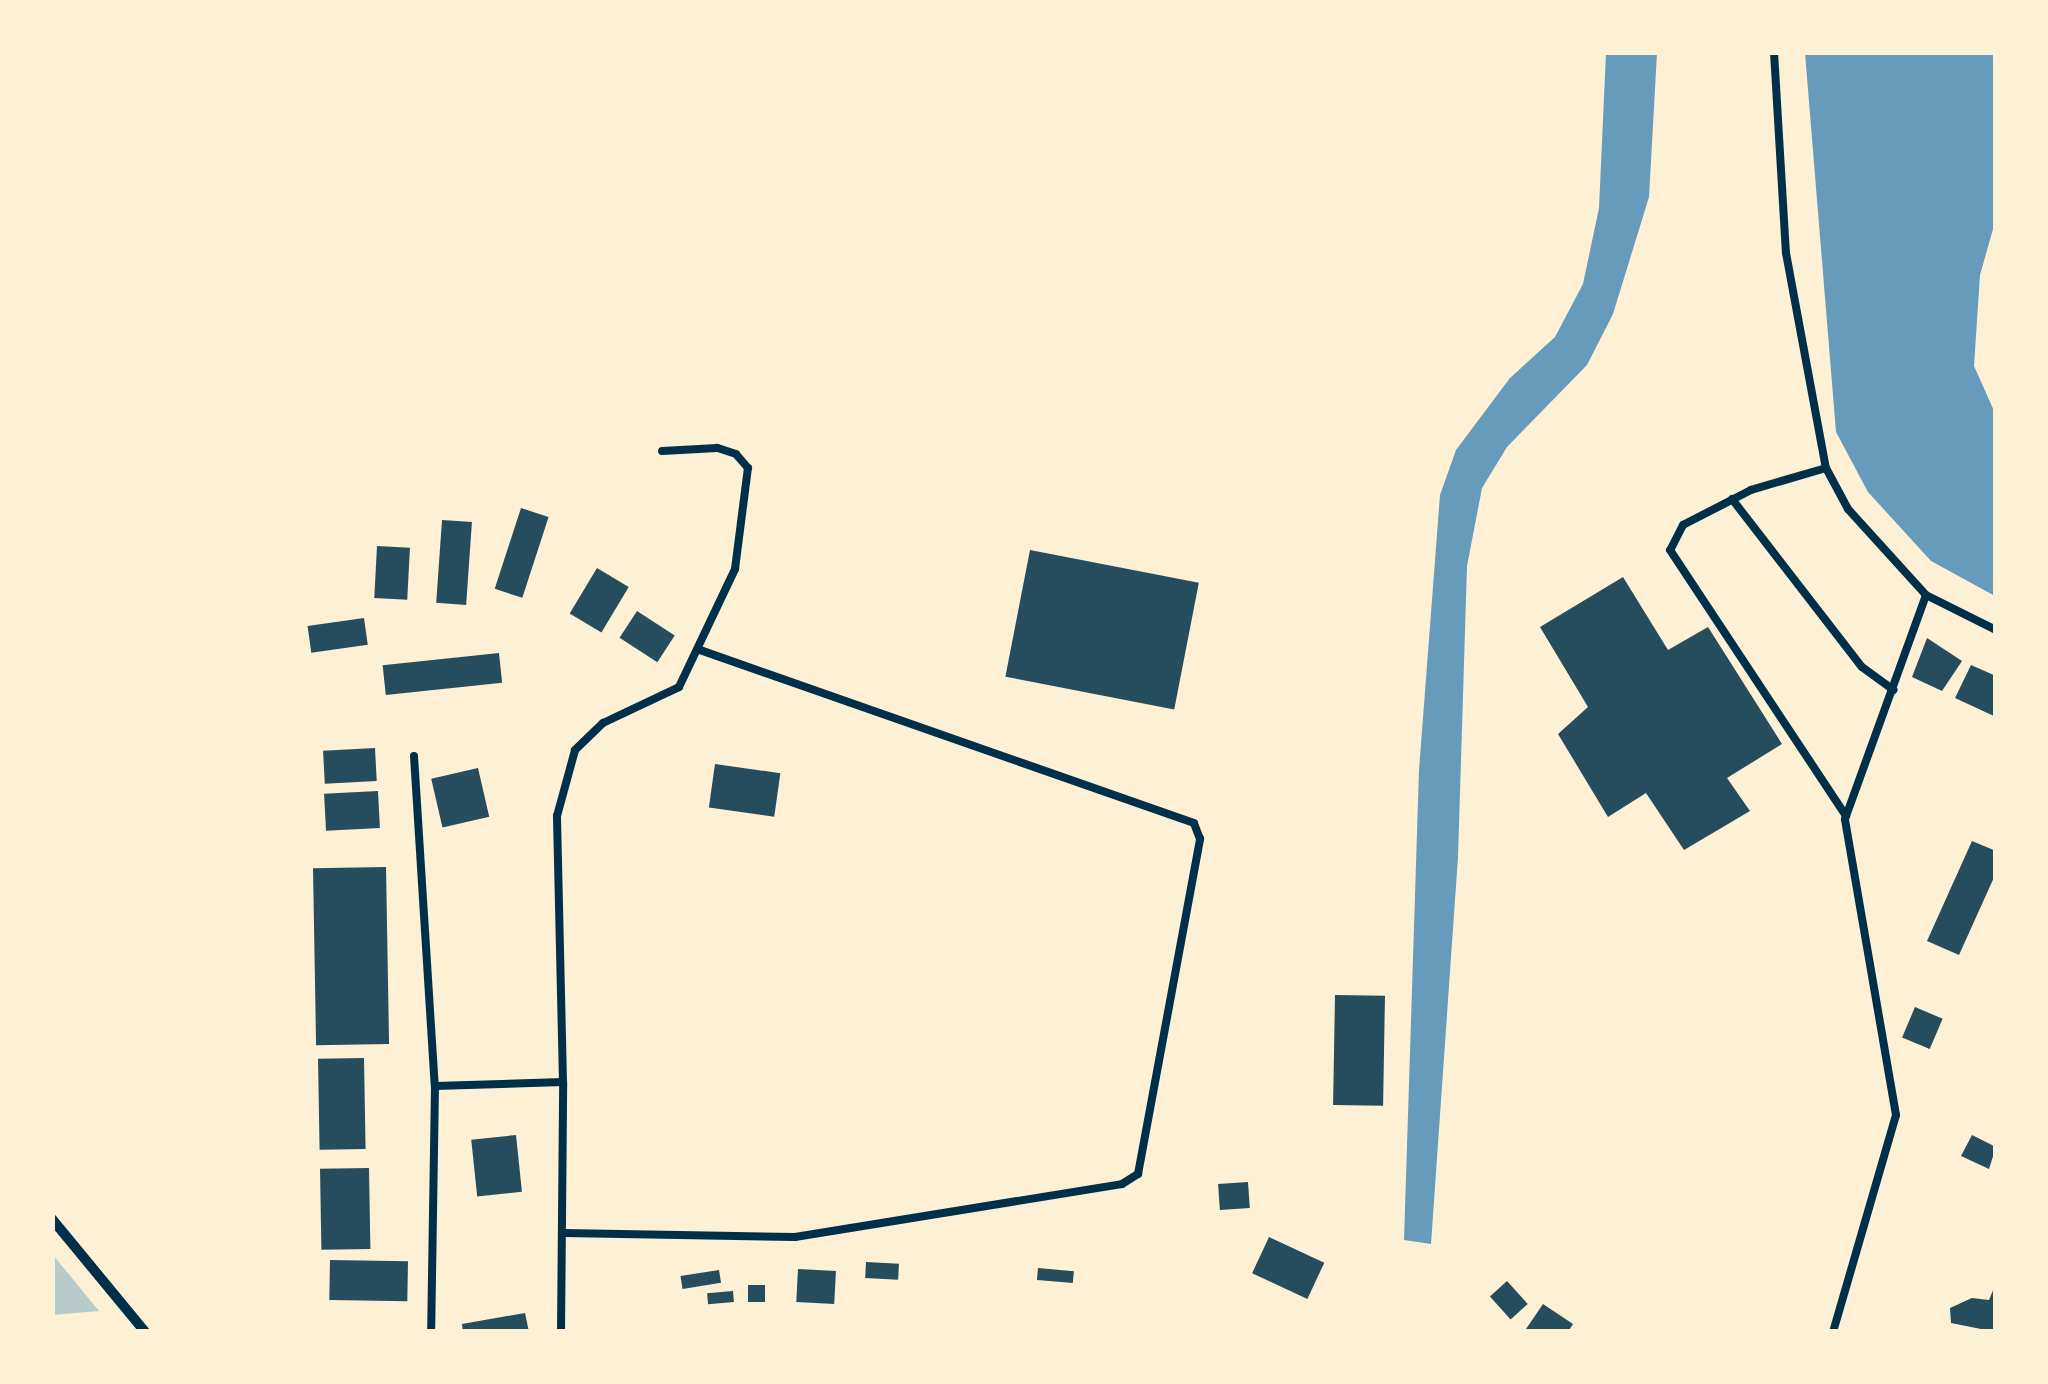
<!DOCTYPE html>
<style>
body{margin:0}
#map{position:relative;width:2048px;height:1384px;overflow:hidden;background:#fdf0d5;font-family:Barlow,sans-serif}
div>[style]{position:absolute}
.green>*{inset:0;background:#b9caca}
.water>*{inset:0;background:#669bbc}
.building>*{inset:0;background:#264d5e;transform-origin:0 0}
.service>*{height:8px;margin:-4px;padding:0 4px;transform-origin:4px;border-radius:4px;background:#003049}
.minor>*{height:10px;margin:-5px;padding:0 5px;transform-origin:5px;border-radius:5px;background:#003049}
span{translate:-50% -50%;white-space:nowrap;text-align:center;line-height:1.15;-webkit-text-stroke:8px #fdf0d5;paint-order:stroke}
.frame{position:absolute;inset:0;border:55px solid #fdf0d5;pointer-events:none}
</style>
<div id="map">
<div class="green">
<div style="clip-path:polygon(53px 1255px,99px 1311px,53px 1315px)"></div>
</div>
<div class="water">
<div style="clip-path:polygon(1606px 53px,1657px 53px,1649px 197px,1613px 314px,1587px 365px,1507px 447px,1482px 488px,1467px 566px,1458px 857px,1431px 1244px,1404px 1240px,1419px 770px,1440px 495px,1456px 450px,1510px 378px,1555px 337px,1583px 284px,1599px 208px)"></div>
<div style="clip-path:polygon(1805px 53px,1995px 53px,1995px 222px,1980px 275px,1974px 366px,1995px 413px,1995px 596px,1931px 561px,1868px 492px,1836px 432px)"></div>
</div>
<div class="building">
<div style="left:521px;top:508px;width:29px;height:85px;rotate:18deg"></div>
<div style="left:442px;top:520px;width:30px;height:83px;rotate:4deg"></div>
<div style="left:377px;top:546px;width:33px;height:52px;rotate:3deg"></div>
<div style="left:1030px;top:550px;width:172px;height:129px;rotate:11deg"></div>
<div style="left:597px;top:568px;width:37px;height:53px;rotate:31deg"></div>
<div style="clip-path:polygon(1623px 577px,1668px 650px,1708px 627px,1782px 744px,1727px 778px,1750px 811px,1684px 850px,1646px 793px,1608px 817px,1558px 734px,1588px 707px,1540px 627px)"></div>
<div style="left:637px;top:611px;width:45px;height:32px;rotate:33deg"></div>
<div style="left:364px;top:618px;width:27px;height:57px;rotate:82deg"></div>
<div style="clip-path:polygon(1927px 638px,1962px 661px,1942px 691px,1912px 677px)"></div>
<div style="left:499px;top:653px;width:30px;height:117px;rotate:84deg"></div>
<div style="clip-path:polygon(1971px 665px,1996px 676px,1996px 717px,1955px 698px)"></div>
<div style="left:375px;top:748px;width:33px;height:52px;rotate:87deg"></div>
<div style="left:715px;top:764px;width:66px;height:44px;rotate:8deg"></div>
<div style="left:478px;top:768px;width:50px;height:48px;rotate:77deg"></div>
<div style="left:378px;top:791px;width:37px;height:54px;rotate:87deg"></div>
<div style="clip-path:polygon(1972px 841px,1996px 851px,1996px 873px,1959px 955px,1927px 941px)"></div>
<div style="left:386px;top:867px;width:177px;height:73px;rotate:89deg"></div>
<div style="left:1335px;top:995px;width:50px;height:110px;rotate:1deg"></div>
<div style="left:1915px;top:1007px;width:30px;height:33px;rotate:23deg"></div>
<div style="left:364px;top:1058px;width:91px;height:46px;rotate:89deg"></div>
<div style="left:516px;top:1135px;width:57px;height:45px;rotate:84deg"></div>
<div style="clip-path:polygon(1972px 1135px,1996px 1147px,1989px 1169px,1961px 1156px)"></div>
<div style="left:369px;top:1168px;width:81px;height:49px;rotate:89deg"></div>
<div style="left:1248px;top:1182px;width:26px;height:30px;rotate:86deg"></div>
<div style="left:1269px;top:1237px;width:61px;height:40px;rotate:25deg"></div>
<div style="left:330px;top:1260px;width:78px;height:40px;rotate:1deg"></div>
<div style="left:866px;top:1262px;width:33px;height:16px;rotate:3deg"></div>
<div style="left:1038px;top:1268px;width:36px;height:12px;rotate:5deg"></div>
<div style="left:798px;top:1269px;width:38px;height:33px;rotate:3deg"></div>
<div style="left:719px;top:1270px;width:13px;height:39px;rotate:81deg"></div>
<div style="left:1507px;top:1281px;width:31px;height:23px;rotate:48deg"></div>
<div style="clip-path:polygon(1996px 1283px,1996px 1332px,1951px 1323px,1950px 1308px,1972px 1298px,1989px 1300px)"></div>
<div style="left:748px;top:1285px;width:17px;height:17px"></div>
<div style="left:733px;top:1291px;width:11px;height:26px;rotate:85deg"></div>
<div style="clip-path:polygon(1543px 1304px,1573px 1324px,1568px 1332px,1524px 1332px)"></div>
<div style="clip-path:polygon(525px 1313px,529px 1332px,463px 1332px,462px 1324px)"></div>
</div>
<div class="service">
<div style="left:1774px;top:52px;width:201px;rotate:86.6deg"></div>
<div style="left:1786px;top:253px;width:219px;rotate:79.5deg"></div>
<div style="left:1826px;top:468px;width:47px;rotate:61.8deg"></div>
<div style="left:1848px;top:509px;width:116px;rotate:47.8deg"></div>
<div style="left:1926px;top:595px;width:78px;rotate:26.6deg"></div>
<div style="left:1826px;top:468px;width:78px;rotate:163.7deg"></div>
<div style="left:1751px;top:490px;width:76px;rotate:152.8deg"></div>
<div style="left:1683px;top:525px;width:28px;rotate:117deg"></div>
<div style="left:1670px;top:550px;width:319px;rotate:56.5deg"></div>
<div style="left:1732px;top:499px;width:212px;rotate:52.3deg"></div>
<div style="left:1862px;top:667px;width:39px;rotate:36deg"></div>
<div style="left:414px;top:756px;width:331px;rotate:86.4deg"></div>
<div style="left:435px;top:1086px;width:246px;rotate:90.9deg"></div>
<div style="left:435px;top:1086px;width:128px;rotate:-1.8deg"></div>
<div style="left:563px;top:1082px;width:266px;rotate:-91.3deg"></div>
<div style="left:557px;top:816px;width:68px;rotate:-74.7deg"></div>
<div style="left:575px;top:750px;width:39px;rotate:-44deg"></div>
<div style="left:603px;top:723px;width:84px;rotate:-25.3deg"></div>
<div style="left:679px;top:687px;width:131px;rotate:-64.6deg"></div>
<div style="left:735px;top:569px;width:102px;rotate:-82.7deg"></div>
<div style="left:748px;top:468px;width:18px;rotate:-131deg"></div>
<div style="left:736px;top:454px;width:20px;rotate:-162deg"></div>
<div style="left:717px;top:448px;width:55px;rotate:176.9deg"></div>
<div style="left:564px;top:1233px;width:231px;rotate:1deg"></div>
<div style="left:795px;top:1237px;width:331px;rotate:-9.2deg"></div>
<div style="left:1122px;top:1184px;width:19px;rotate:-32deg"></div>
<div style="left:1138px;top:1174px;width:341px;rotate:-79.5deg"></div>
<div style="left:1200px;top:839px;width:17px;rotate:-111deg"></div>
<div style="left:1194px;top:823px;width:523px;rotate:-160.7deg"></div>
<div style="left:561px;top:1332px;width:250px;rotate:-89.5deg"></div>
<div style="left:1833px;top:1332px;width:226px;rotate:-73.8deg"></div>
<div style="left:1896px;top:1115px;width:300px;rotate:-99.8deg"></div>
<div style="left:1845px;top:819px;width:238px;rotate:-70.1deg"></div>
</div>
<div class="minor">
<div style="left:52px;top:1219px;width:146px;rotate:50.5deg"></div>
</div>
<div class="frame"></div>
</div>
